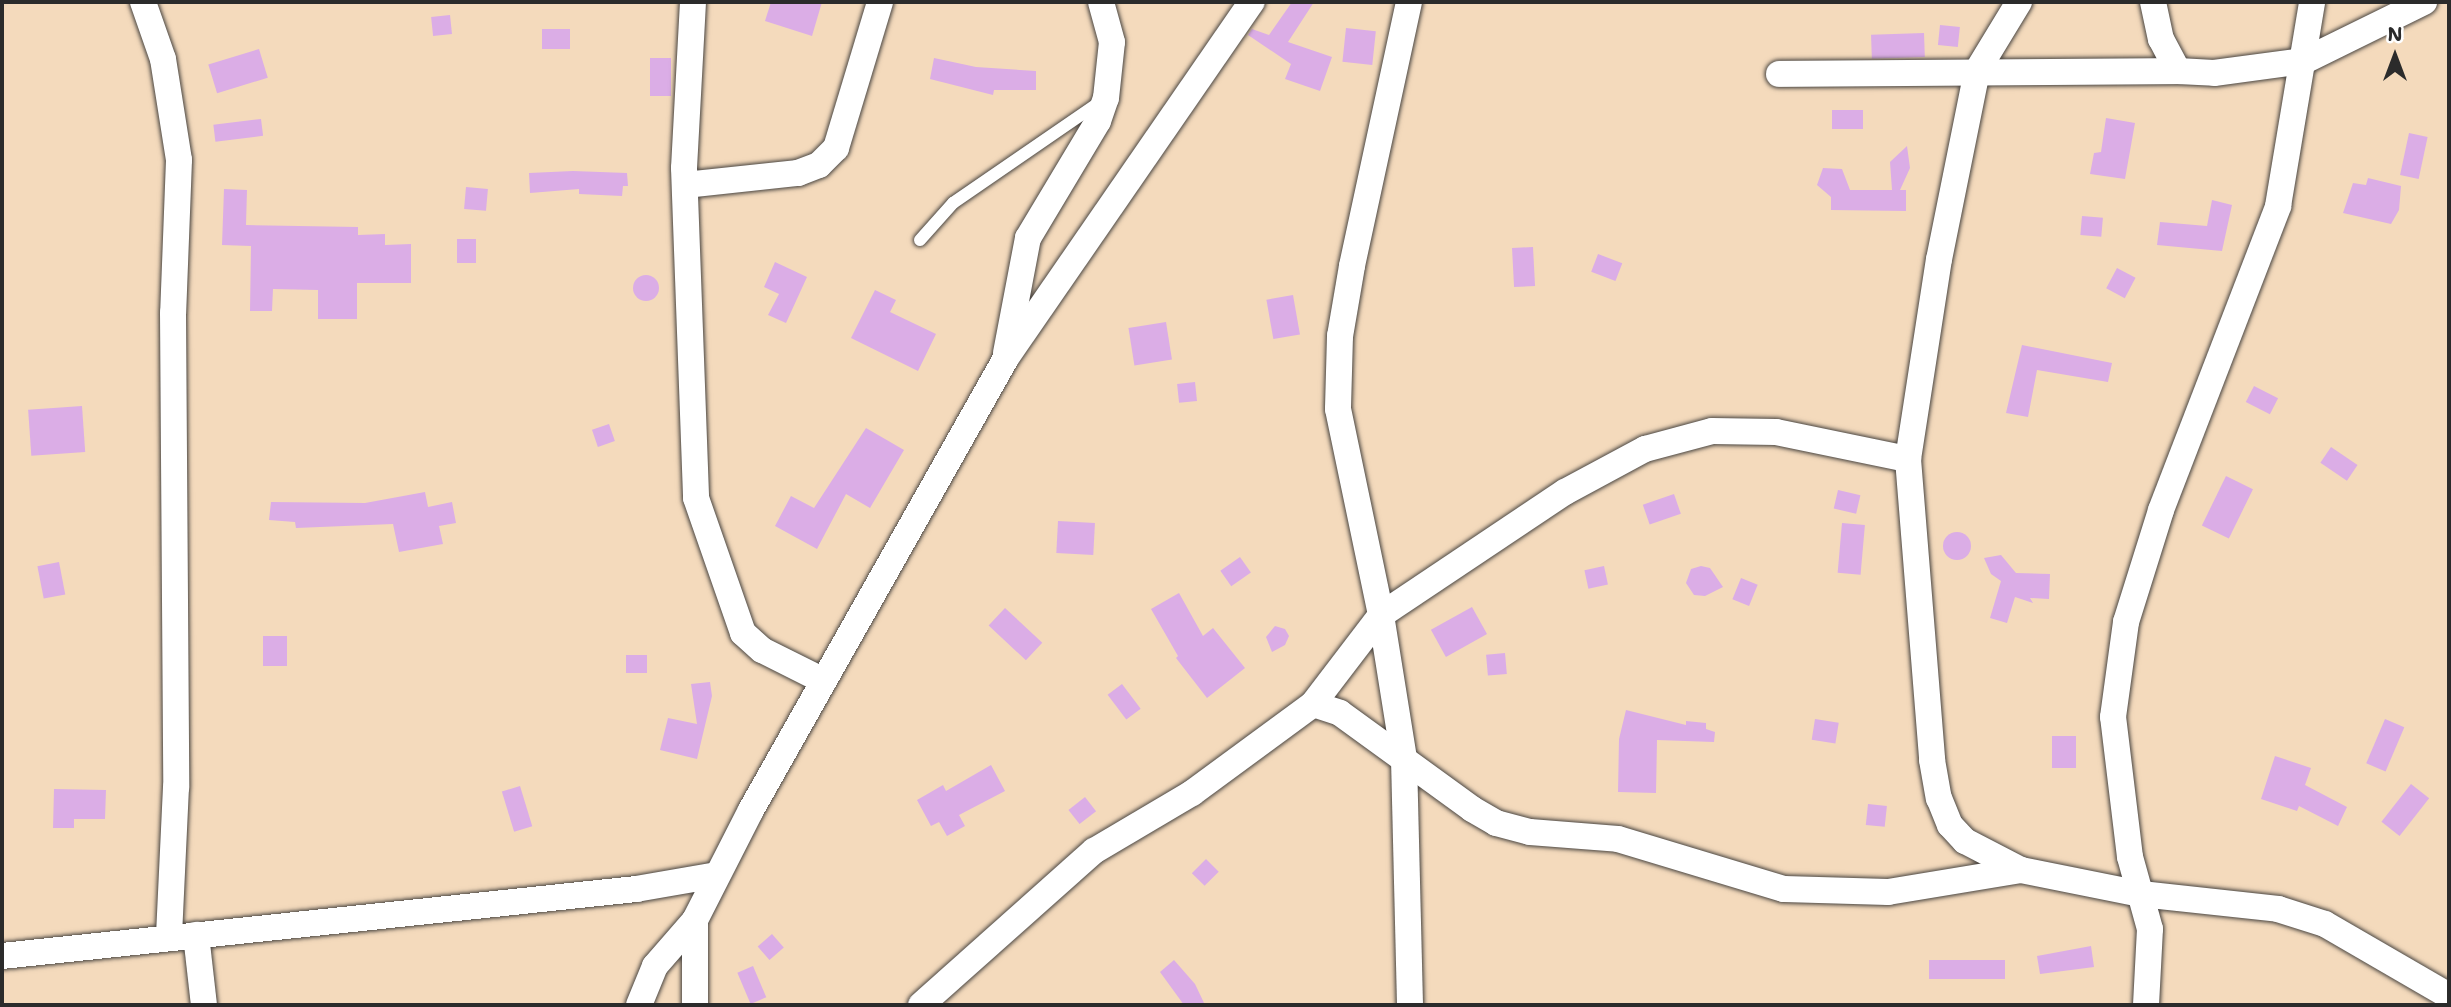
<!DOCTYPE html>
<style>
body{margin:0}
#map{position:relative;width:2451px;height:1007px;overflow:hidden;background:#f4dabc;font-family:"Shantell Sans",sans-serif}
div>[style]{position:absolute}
.building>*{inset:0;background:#dbade6;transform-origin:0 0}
.round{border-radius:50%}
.roads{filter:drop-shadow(0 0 2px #494541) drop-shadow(0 0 2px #494541)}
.lane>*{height:12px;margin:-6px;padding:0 6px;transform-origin:6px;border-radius:6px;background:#fff}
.street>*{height:26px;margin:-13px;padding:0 13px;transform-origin:13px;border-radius:13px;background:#fff}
span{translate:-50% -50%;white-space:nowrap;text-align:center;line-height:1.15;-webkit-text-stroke:7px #fff;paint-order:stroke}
.frame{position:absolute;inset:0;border:4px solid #2b2b2b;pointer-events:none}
.north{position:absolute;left:2360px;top:21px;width:70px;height:70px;-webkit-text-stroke:5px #fff;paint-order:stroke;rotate:0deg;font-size:19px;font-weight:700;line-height:28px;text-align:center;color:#2b2b2b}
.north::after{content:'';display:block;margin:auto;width:24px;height:32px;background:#2b2b2b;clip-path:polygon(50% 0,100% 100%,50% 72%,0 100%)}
</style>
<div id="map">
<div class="building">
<div style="clip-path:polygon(771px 2px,822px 2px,812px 36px,765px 21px)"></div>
<div style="clip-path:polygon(1292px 2px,1314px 2px,1288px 42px,1332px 57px,1320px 91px,1285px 79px,1291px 64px,1248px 35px,1252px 29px,1269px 35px)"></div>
<div style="left:450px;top:15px;width:19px;height:19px;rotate:84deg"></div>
<div style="left:1940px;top:25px;width:20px;height:20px;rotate:6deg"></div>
<div style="left:1346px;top:28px;width:30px;height:34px;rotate:6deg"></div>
<div style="left:542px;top:29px;width:28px;height:20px"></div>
<div style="left:1924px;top:33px;width:24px;height:53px;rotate:88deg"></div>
<div style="left:259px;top:49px;width:30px;height:53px;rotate:73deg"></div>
<div style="left:650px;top:58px;width:21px;height:38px"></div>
<div style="clip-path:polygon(934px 58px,976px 67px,1036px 71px,1036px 90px,994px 90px,993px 95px,930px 79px)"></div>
<div style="left:1832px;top:110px;width:31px;height:19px"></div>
<div style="clip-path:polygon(2106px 118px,2135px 123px,2125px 179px,2090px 174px,2094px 153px,2101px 152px)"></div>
<div style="left:261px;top:119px;width:17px;height:48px;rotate:83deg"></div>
<div style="left:2409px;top:133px;width:19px;height:43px;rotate:12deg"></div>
<div style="clip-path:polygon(1907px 146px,1910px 168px,1900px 190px,1906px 190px,1906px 211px,1831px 210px,1831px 197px,1817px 185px,1823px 168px,1842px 169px,1850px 190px,1892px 190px,1890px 162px)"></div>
<div style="clip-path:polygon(573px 171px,627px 173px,628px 186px,623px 186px,622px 196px,579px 194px,579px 189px,530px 193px,529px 173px)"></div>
<div style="clip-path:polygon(2368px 178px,2401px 186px,2399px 210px,2391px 224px,2343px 213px,2353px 183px,2366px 185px)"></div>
<div style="left:466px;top:187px;width:22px;height:22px;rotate:5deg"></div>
<div style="clip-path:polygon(224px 189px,247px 190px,246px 225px,358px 227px,358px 235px,385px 234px,385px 245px,411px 244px,411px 283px,357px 283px,357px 319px,318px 319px,318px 290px,273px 289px,272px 311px,250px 311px,251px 246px,222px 245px)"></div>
<div style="clip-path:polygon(2212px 200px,2232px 205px,2222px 251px,2157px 245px,2160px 222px,2207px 226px)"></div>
<div style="left:2082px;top:216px;width:21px;height:19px;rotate:5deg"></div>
<div style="left:457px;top:239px;width:19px;height:24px"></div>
<div style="left:1533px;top:247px;width:39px;height:21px;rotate:87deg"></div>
<div style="left:1598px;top:254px;width:26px;height:19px;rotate:21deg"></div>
<div style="clip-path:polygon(775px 262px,807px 277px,786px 323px,768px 315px,779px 294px,764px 287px)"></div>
<div style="left:2117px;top:268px;width:21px;height:23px;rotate:28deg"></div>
<div class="round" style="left:633px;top:275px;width:26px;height:26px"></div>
<div style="clip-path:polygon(875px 290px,896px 300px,890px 312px,936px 334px,918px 371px,851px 338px)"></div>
<div style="left:1293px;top:295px;width:40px;height:27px;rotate:80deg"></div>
<div style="left:1166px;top:322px;width:38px;height:38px;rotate:81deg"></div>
<div style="clip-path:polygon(2022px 345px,2112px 363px,2108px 382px,2037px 370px,2028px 417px,2006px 413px)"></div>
<div style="left:1195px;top:382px;width:19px;height:18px;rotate:84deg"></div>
<div style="left:2254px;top:386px;width:27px;height:18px;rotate:27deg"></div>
<div style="left:82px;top:406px;width:46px;height:54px;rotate:86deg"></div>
<div style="left:609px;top:424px;width:18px;height:18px;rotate:71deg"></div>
<div style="clip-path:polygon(866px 428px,904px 450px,870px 508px,846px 494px,817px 549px,775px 526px,791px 496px,814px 508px)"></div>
<div style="left:2331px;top:447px;width:32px;height:19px;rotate:34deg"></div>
<div style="left:2226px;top:476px;width:30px;height:55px;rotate:26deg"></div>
<div style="left:1838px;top:490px;width:23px;height:19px;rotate:13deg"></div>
<div style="clip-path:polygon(425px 492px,428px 507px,452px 502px,456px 523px,439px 526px,443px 544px,399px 552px,393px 524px,296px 528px,295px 522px,269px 520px,271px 502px,365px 503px)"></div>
<div style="left:1674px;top:494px;width:21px;height:33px;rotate:71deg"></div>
<div style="left:1058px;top:521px;width:37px;height:32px;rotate:3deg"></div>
<div style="left:1842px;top:523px;width:23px;height:50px;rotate:5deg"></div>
<div class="round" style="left:1943px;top:532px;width:28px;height:28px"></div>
<div style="clip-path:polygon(2001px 555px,2016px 573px,2050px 574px,2049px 599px,2030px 598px,2033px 603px,2015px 597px,2007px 623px,1990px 618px,2001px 581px,1991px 574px,1984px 558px)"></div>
<div style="left:1240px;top:557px;width:19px;height:24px;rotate:55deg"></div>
<div style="left:59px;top:562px;width:33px;height:22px;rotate:79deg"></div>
<div style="left:1604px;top:566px;width:19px;height:20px;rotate:78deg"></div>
<div style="clip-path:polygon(1701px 566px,1710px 568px,1723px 587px,1705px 596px,1694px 595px,1686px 583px,1691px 569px)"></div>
<div style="left:1741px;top:578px;width:18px;height:23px;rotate:22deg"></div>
<div style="clip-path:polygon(1179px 593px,1203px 636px,1213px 628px,1245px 668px,1207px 698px,1176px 658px,1178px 656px,1151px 609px)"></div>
<div style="left:1472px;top:607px;width:31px;height:47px;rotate:61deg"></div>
<div style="left:1005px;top:608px;width:51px;height:24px;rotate:43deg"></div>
<div style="clip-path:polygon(1275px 626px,1285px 629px,1289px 636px,1285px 645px,1272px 652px,1266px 637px)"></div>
<div style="left:263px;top:636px;width:24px;height:30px"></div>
<div style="left:1505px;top:653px;width:21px;height:19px;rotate:85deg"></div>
<div style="left:626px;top:655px;width:21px;height:18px"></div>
<div style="clip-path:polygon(710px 682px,712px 696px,697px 759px,660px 750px,668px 718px,697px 724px,691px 684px)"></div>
<div style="left:1122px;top:684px;width:31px;height:18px;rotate:53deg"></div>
<div style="clip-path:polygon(1626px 710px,1686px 725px,1686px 721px,1706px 723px,1706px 729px,1715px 732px,1714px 742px,1657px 740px,1656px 793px,1618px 792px,1619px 739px)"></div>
<div style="left:1815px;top:719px;width:24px;height:21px;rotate:9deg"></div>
<div style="left:2385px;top:719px;width:21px;height:48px;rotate:23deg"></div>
<div style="left:2052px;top:736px;width:24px;height:32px"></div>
<div style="clip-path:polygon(2275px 756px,2311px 768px,2305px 785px,2347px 807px,2338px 826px,2299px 806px,2297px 811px,2261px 799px)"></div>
<div style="clip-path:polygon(991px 765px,1005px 791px,959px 815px,965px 826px,947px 836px,939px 822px,931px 826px,917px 800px,943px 785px,946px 791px)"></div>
<div style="left:2411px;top:784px;width:23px;height:48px;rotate:38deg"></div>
<div style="left:520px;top:786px;width:42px;height:19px;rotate:73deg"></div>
<div style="clip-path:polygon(54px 789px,106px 790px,105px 819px,74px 819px,74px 828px,53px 828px)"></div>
<div style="left:1085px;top:797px;width:18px;height:21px;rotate:52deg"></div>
<div style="left:1868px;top:804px;width:19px;height:21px;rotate:6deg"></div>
<div style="left:1206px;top:859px;width:18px;height:20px;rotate:45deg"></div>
<div style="left:772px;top:934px;width:18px;height:19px;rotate:49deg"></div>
<div style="clip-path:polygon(2091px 946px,2094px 967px,2040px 974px,2037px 956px)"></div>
<div style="clip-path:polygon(1174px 960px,1195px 984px,1205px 1005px,1184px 1005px,1160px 972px)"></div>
<div style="left:1929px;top:960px;width:76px;height:19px"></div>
<div style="left:753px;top:966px;width:34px;height:17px;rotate:67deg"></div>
</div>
<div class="roads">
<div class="lane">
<div style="left:920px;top:240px;width:50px;rotate:-48.3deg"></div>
<div style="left:953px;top:203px;width:178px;rotate:-34.5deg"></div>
</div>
<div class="street">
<div style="left:143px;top:2px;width:60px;rotate:70.7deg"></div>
<div style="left:163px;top:59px;width:102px;rotate:81deg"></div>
<div style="left:179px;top:160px;width:153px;rotate:92.2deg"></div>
<div style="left:173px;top:313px;width:474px;rotate:89.6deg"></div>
<div style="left:176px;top:787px;width:151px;rotate:92.7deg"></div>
<div style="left:693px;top:2px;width:166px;rotate:93.1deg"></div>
<div style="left:684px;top:168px;width:330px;rotate:87.9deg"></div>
<div style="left:696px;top:498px;width:143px;rotate:70.8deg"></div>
<div style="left:743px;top:633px;width:25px;rotate:42deg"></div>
<div style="left:762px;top:650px;width:69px;rotate:26.6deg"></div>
<div style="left:1409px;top:2px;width:270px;rotate:102.2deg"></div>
<div style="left:1352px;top:266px;width:71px;rotate:99.7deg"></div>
<div style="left:1340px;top:336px;width:73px;rotate:91.6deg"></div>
<div style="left:1338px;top:409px;width:210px;rotate:78.2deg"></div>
<div style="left:1381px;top:615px;width:146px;rotate:80.9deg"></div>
<div style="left:1404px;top:759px;width:246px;rotate:88.6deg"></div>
<div style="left:2019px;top:2px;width:81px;rotate:121.3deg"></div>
<div style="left:1977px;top:71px;width:192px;rotate:101.4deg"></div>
<div style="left:1939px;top:259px;width:202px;rotate:98.8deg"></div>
<div style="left:1908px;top:459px;width:302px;rotate:85.4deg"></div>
<div style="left:1932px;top:760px;width:39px;rotate:80deg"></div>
<div style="left:1939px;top:798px;width:29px;rotate:68deg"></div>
<div style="left:1950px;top:825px;width:22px;rotate:47deg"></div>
<div style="left:1965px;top:841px;width:63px;rotate:27.4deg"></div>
<div style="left:2021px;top:870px;width:122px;rotate:11.3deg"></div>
<div style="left:2141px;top:894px;width:138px;rotate:6.2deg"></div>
<div style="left:2278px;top:909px;width:49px;rotate:17.7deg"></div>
<div style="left:2325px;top:924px;width:143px;rotate:30.1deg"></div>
<div style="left:2153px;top:2px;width:38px;rotate:78deg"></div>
<div style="left:2161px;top:39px;width:36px;rotate:62deg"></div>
<div style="left:2178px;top:71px;width:36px;rotate:3deg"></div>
<div style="left:2214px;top:73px;width:91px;rotate:-7.6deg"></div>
<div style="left:2304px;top:61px;width:134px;rotate:-26.2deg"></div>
<div style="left:1779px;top:74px;width:399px;rotate:-0.4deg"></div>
<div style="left:685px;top:185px;width:114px;rotate:-6.1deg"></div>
<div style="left:798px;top:173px;width:22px;rotate:-21deg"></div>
<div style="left:819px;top:165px;width:24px;rotate:-45deg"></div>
<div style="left:836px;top:148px;width:152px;rotate:-73.2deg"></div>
<div style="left:1006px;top:353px;width:117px;rotate:-79.2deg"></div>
<div style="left:1028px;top:238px;width:136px;rotate:-59.1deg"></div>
<div style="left:1098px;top:121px;width:24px;rotate:-71deg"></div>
<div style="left:1106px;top:98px;width:56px;rotate:-83.9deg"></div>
<div style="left:1112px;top:42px;width:41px;rotate:-105.4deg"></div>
<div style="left:1313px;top:704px;width:28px;rotate:18deg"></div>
<div style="left:1340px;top:713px;width:163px;rotate:36deg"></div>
<div style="left:1472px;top:809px;width:28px;rotate:30deg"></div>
<div style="left:1496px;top:823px;width:35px;rotate:15deg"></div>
<div style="left:1530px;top:832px;width:88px;rotate:4.5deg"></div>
<div style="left:1618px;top:839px;width:173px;rotate:16.8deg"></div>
<div style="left:1784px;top:889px;width:104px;rotate:1.7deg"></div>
<div style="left:1888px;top:892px;width:135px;rotate:-9.4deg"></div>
<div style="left:196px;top:935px;width:70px;rotate:83.5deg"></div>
<div style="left:2px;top:956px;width:638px;rotate:-6.03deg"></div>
<div style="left:636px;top:889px;width:82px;rotate:-9.8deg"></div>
<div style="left:639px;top:1005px;width:42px;rotate:-67.7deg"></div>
<div style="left:655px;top:966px;width:61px;rotate:-49deg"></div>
<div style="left:695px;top:920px;width:123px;rotate:-63deg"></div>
<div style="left:751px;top:810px;width:519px;rotate:-60.57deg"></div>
<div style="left:1006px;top:358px;width:433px;rotate:-55.4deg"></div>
<div style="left:695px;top:1005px;width:85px;rotate:-90deg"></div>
<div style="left:921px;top:1005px;width:232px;rotate:-41.7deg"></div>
<div style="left:1094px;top:851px;width:114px;rotate:-30.6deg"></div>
<div style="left:1192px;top:793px;width:150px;rotate:-36.3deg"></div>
<div style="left:1313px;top:704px;width:112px;rotate:-52.6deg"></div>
<div style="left:1381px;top:615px;width:221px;rotate:-33.8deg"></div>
<div style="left:1565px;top:492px;width:91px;rotate:-28.3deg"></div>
<div style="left:1645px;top:449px;width:69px;rotate:-15deg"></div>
<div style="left:1712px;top:431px;width:64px;rotate:0.9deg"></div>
<div style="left:1776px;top:432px;width:135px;rotate:11.6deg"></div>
<div style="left:2146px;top:1005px;width:76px;rotate:-87deg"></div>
<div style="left:2150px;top:929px;width:75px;rotate:-105.5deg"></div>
<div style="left:2130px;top:857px;width:141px;rotate:-96.9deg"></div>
<div style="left:2113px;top:717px;width:96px;rotate:-82.2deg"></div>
<div style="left:2126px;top:622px;width:117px;rotate:-72.6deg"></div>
<div style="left:2161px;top:510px;width:326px;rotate:-68.9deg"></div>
<div style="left:2278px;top:206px;width:207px;rotate:-80.5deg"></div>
</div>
</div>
<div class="frame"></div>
<div class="north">N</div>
</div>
